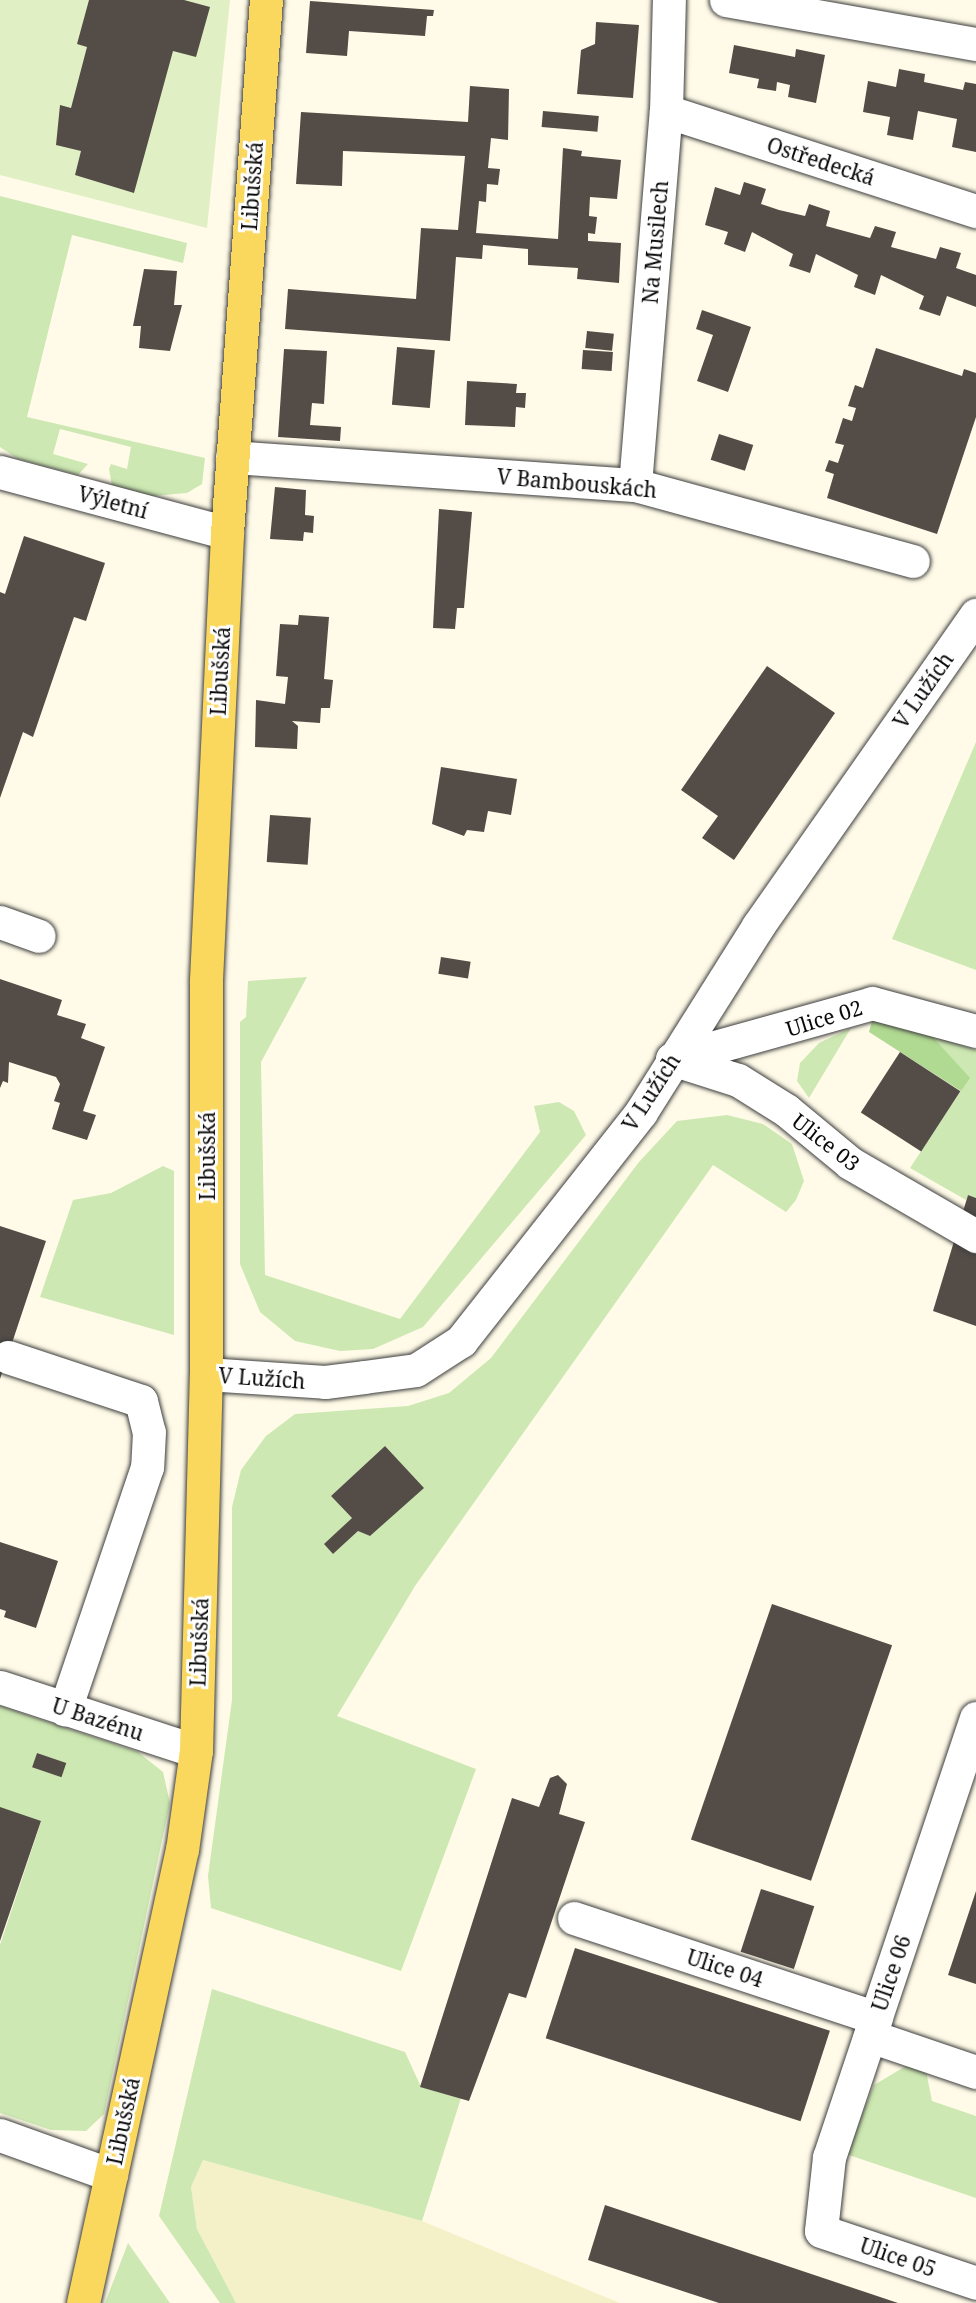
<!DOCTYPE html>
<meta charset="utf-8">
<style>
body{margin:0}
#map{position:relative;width:976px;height:2303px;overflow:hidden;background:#fffbe8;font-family:"Noto Serif",serif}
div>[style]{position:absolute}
.farmland>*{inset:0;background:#f4f1c9}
.green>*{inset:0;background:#cde8b2}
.forest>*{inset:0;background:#b0d991}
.pitch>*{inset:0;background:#e0f0c4}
.building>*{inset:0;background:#534c47;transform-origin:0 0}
.roads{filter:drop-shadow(0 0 2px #3d3d3d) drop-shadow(0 0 2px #3d3d3d)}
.minor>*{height:33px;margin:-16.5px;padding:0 16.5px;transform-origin:16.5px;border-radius:16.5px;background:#fff}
.major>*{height:33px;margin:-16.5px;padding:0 16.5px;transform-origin:16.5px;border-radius:16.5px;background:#fad75d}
span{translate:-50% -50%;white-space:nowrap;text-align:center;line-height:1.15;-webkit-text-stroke:6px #fff;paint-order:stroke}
.street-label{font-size:21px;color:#0a0a0a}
</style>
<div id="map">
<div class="farmland">
<div style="clip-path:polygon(203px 2160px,422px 2221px,620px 2303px,236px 2303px,197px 2229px,191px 2187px)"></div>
</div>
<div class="green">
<div style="clip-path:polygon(0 196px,187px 243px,183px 263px,72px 235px,27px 417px,205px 458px,202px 484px,187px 493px,152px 496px,112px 486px,109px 469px,111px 464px,127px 469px,131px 447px,60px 429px,53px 454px,88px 464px,78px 475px,18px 459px,0 447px)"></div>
<div style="clip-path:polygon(976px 742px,976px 970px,892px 939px)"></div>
<div style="clip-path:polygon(307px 977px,261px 1062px,265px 1275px,400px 1319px,540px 1132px,534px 1106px,559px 1102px,574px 1111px,586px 1135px,423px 1327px,373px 1349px,340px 1351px,295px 1341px,260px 1312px,240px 1264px,240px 1022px,246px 1017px,248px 981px)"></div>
<div style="clip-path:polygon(851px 1028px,809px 1098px,797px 1081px,800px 1063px,819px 1043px)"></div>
<div style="clip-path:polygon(930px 1034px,976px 1050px,976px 1198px,968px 1195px,966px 1200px,910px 1168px,961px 1091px)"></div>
<div style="clip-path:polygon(evenodd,727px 1115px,763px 1124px,792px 1144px,804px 1181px,796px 1200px,786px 1212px,713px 1165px,415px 1586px,337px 1716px,476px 1769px,401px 1971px,211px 1908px,208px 1876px,232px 1700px,232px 1507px,241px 1470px,266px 1436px,295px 1414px,408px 1406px,449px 1393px,491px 1358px,639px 1162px,677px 1121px,727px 1115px,385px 1446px,423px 1488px,370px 1536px,358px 1531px,333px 1554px,325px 1545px,352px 1518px,331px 1496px,385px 1446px)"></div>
<div style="clip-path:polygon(163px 1166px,174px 1171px,174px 1335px,40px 1297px,73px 1200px,111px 1193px)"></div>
<div style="clip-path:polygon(evenodd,0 1706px,138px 1752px,163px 1772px,170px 1803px,104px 2114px,86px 2131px,51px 2130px,0 2113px,0 1945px,41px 1822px,0 1808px,0 1706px,37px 1753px,66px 1763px,61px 1777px,33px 1767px,37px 1753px)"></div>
<div style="clip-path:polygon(212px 1989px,405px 2052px,421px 2087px,461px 2098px,422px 2221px,203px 2160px,191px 2187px,197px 2229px,236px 2303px,220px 2303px,159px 2216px)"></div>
<div style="clip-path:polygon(906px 2066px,925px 2066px,932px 2101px,976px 2116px,976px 2198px,846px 2154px,874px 2085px)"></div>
<div style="clip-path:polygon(128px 2243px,170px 2303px,105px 2303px)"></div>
</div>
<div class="forest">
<div style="clip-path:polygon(872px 1021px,930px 1034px,970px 1078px,961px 1091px,869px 1032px)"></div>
</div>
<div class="pitch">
<div style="clip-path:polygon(0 0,230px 0,207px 228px,0 175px)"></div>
</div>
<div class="building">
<div style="clip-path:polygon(89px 0,184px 0,210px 7px,196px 57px,173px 51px,134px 193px,75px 175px,81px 151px,56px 145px,60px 105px,71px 108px,87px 47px,77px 44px)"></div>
<div style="clip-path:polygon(310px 1px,434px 10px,433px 16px,427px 16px,425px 36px,349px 31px,347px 56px,306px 53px)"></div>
<div style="clip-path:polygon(596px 22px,639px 25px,633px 98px,577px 94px,581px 50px,595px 44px)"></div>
<div style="clip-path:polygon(734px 45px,795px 57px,796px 49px,825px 55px,816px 103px,788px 97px,790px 85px,777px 82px,776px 91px,757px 88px,759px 79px,729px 73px)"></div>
<div style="clip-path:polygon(899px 69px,925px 74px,924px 82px,963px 90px,965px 82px,976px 84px,976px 152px,952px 147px,957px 119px,918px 111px,913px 140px,887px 135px,890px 117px,863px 112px,868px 81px,896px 87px)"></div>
<div style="clip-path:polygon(470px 86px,509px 89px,508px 140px,491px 138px,488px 168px,500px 169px,498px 185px,487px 184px,486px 202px,479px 201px,476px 233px,558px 239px,563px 148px,582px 151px,581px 156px,621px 160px,617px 199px,590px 197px,589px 216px,597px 217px,595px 234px,588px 233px,588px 241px,621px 243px,619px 283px,577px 279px,578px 268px,528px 265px,528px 249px,483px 245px,482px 259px,456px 257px,450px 341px,285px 329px,288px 289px,416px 299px,421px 228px,458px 230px,465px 156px,343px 151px,342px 186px,296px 184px,301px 112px,468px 122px)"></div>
<div style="left:543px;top:111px;width:56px;height:16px;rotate:5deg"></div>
<div style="clip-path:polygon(744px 182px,766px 189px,761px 204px,779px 210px,805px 216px,809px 204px,830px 211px,826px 226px,870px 238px,875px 226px,896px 232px,891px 247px,936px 259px,940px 247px,961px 253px,956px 268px,976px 275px,976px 307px,947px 296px,940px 316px,919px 309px,924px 296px,881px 275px,875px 295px,854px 287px,858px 275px,816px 254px,810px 273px,789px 266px,793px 254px,752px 232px,745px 252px,724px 244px,728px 232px,705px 225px,715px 187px,740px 195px)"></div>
<div style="clip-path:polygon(144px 269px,177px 271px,174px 305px,182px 305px,170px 351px,139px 348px,141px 326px,133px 326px)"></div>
<div style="clip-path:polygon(702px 310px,751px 327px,728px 392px,697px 381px,713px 335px,696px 329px)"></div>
<div style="left:587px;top:331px;width:27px;height:17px;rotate:6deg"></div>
<div style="left:397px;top:347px;width:38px;height:58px;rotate:5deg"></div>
<div style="clip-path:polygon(876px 348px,962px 376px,964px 369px,976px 373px,976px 417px,937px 534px,827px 498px,834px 474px,825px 471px,829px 460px,838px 463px,844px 445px,835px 443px,843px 418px,852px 421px,856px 408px,848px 406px,855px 385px,863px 388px)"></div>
<div style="clip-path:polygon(284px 349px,327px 351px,324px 404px,312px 403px,310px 425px,341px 427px,340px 441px,278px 437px)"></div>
<div style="left:583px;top:350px;width:30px;height:19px;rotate:4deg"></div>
<div style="clip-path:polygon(467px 381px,517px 384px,516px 393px,526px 393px,525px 408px,516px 407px,515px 427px,465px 425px)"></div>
<div style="left:719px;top:434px;width:36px;height:27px;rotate:18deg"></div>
<div style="clip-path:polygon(275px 487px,306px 490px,305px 515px,314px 516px,313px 533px,304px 532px,303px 541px,270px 539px)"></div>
<div style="clip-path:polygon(439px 509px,472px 512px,464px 608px,457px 608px,455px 629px,433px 628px)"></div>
<div style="clip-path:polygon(24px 536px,105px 563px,86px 621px,74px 617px,33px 737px,23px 732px,0 798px,0 592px,5px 594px)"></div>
<div style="clip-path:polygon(299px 615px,329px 617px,324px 679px,333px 680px,330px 708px,321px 708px,320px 723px,292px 721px,298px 726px,297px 749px,255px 747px,256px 700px,285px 704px,288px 677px,276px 676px,280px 624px,298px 625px)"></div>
<div style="clip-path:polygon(767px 666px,835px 713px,734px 860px,702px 838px,718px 816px,681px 790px)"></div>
<div style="clip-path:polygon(441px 767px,517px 779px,511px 815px,488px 811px,484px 832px,467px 830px,464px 836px,432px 824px)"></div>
<div style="left:270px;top:815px;width:41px;height:47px;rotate:4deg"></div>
<div style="left:441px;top:957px;width:30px;height:17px;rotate:9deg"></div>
<div style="clip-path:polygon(0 979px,62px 1000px,57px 1015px,86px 1024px,81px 1038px,105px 1047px,83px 1111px,96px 1115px,87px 1140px,52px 1129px,60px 1103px,54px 1101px,60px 1084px,56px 1077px,9px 1062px,8px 1083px,3px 1081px,0 1088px)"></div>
<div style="left:900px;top:1052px;width:72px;height:72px;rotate:33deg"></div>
<div style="clip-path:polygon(968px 1195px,976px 1198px,976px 1326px,933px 1311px)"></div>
<div style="clip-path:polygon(0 1226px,46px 1241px,0 1379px)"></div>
<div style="clip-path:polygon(385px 1446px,424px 1488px,370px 1536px,358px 1531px,333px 1554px,324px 1544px,352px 1518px,331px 1496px)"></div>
<div style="clip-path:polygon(0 1542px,58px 1561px,36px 1628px,4px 1617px,6px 1611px,0 1609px)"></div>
<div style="left:772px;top:1604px;width:127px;height:249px;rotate:19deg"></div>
<div style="left:37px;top:1753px;width:31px;height:15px;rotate:19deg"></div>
<div style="clip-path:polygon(558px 1775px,567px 1784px,559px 1814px,585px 1822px,526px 1998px,509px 1993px,469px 2101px,420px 2087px,512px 1798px,539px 1807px,550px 1778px)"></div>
<div style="clip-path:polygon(0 1807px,41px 1821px,0 1941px)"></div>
<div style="left:761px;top:1889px;width:56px;height:66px;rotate:18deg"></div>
<div style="clip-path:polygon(976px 1891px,976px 1984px,948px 1975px)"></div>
<div style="left:575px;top:1948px;width:268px;height:95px;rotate:18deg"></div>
<div style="clip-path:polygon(605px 2205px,898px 2303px,719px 2303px,588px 2260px)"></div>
</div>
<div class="roads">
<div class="minor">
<div style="left:726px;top:0;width:254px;rotate:10deg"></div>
<div style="left:666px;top:111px;width:326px;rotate:17.9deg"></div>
<div style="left:232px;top:457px;width:404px;rotate:4deg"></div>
<div style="left:635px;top:485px;width:288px;rotate:15.3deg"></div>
<div style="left:0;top:472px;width:235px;rotate:15deg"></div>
<div style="left:635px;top:485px;width:375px;rotate:-85.3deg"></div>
<div style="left:666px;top:111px;width:111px;rotate:-88.5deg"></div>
<div style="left:0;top:922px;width:41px;rotate:19.7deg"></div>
<div style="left:672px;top:1059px;width:69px;rotate:17.7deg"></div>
<div style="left:738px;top:1080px;width:57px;rotate:32deg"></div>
<div style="left:786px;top:1110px;width:83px;rotate:39.6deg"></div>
<div style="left:850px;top:1163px;width:146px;rotate:30.1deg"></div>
<div style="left:672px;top:1059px;width:208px;rotate:-15.6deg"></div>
<div style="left:872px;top:1003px;width:108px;rotate:15.1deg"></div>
<div style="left:8px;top:1357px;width:140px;rotate:18.3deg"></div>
<div style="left:141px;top:1401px;width:32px;rotate:76deg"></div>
<div style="left:149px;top:1432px;width:35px;rotate:93deg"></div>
<div style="left:147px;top:1467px;width:256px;rotate:108.7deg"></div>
<div style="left:206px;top:1374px;width:119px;rotate:3.8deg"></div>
<div style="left:325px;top:1382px;width:39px;rotate:-7deg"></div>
<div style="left:364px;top:1377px;width:52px;rotate:-7.7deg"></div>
<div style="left:416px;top:1370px;width:54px;rotate:-32.8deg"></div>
<div style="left:461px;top:1341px;width:291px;rotate:-51.8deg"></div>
<div style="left:641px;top:1112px;width:220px;rotate:-57.8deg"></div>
<div style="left:758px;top:926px;width:380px;rotate:-55deg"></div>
<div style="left:0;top:1687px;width:206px;rotate:18.1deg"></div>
<div style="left:976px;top:1718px;width:463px;rotate:108.5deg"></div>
<div style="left:829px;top:2157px;width:74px;rotate:96.2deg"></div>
<div style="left:821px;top:2231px;width:163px;rotate:18.5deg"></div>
<div style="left:574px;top:1918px;width:318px;rotate:18.3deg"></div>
<div style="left:870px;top:2036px;width:112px;rotate:18.8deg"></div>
<div style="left:0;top:2135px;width:118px;rotate:19.8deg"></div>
</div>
<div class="major">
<div style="left:83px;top:2303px;width:464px;rotate:-77.7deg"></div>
<div style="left:182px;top:1850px;width:100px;rotate:-82deg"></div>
<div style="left:196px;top:1751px;width:377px;rotate:-88.5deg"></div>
<div style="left:206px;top:1374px;width:394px;rotate:-90deg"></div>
<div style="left:206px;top:980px;width:447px;rotate:-87.3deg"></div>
<div style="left:227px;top:533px;width:534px;rotate:-85.82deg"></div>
</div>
</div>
<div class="street-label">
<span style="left:821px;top:161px;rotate:18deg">Ostředecká</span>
<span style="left:252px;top:186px;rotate:-86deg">Libušská</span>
<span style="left:655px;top:242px;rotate:-85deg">Na Musilech</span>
<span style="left:577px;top:483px;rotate:5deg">V Bambouskách</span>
<span style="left:113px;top:502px;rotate:15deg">Výletní</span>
<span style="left:220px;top:671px;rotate:-87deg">Libušská</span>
<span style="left:923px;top:690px;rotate:-55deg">V Lužích</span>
<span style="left:824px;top:1018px;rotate:-17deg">Ulice 02</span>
<span style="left:651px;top:1092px;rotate:-57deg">V Lužích</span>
<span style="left:826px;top:1142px;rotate:38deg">Ulice 03</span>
<span style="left:207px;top:1156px;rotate:-90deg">Libušská</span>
<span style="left:262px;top:1378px;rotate:4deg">V Lužích</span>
<span style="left:199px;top:1642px;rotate:-88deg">Libušská</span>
<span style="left:98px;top:1719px;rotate:18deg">U Bazénu</span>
<span style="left:725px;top:1968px;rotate:18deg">Ulice 04</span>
<span style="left:891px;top:1973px;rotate:-71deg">Ulice 06</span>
<span style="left:123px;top:2121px;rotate:-78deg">Libušská</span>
<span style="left:898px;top:2257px;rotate:19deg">Ulice 05</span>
</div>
</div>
